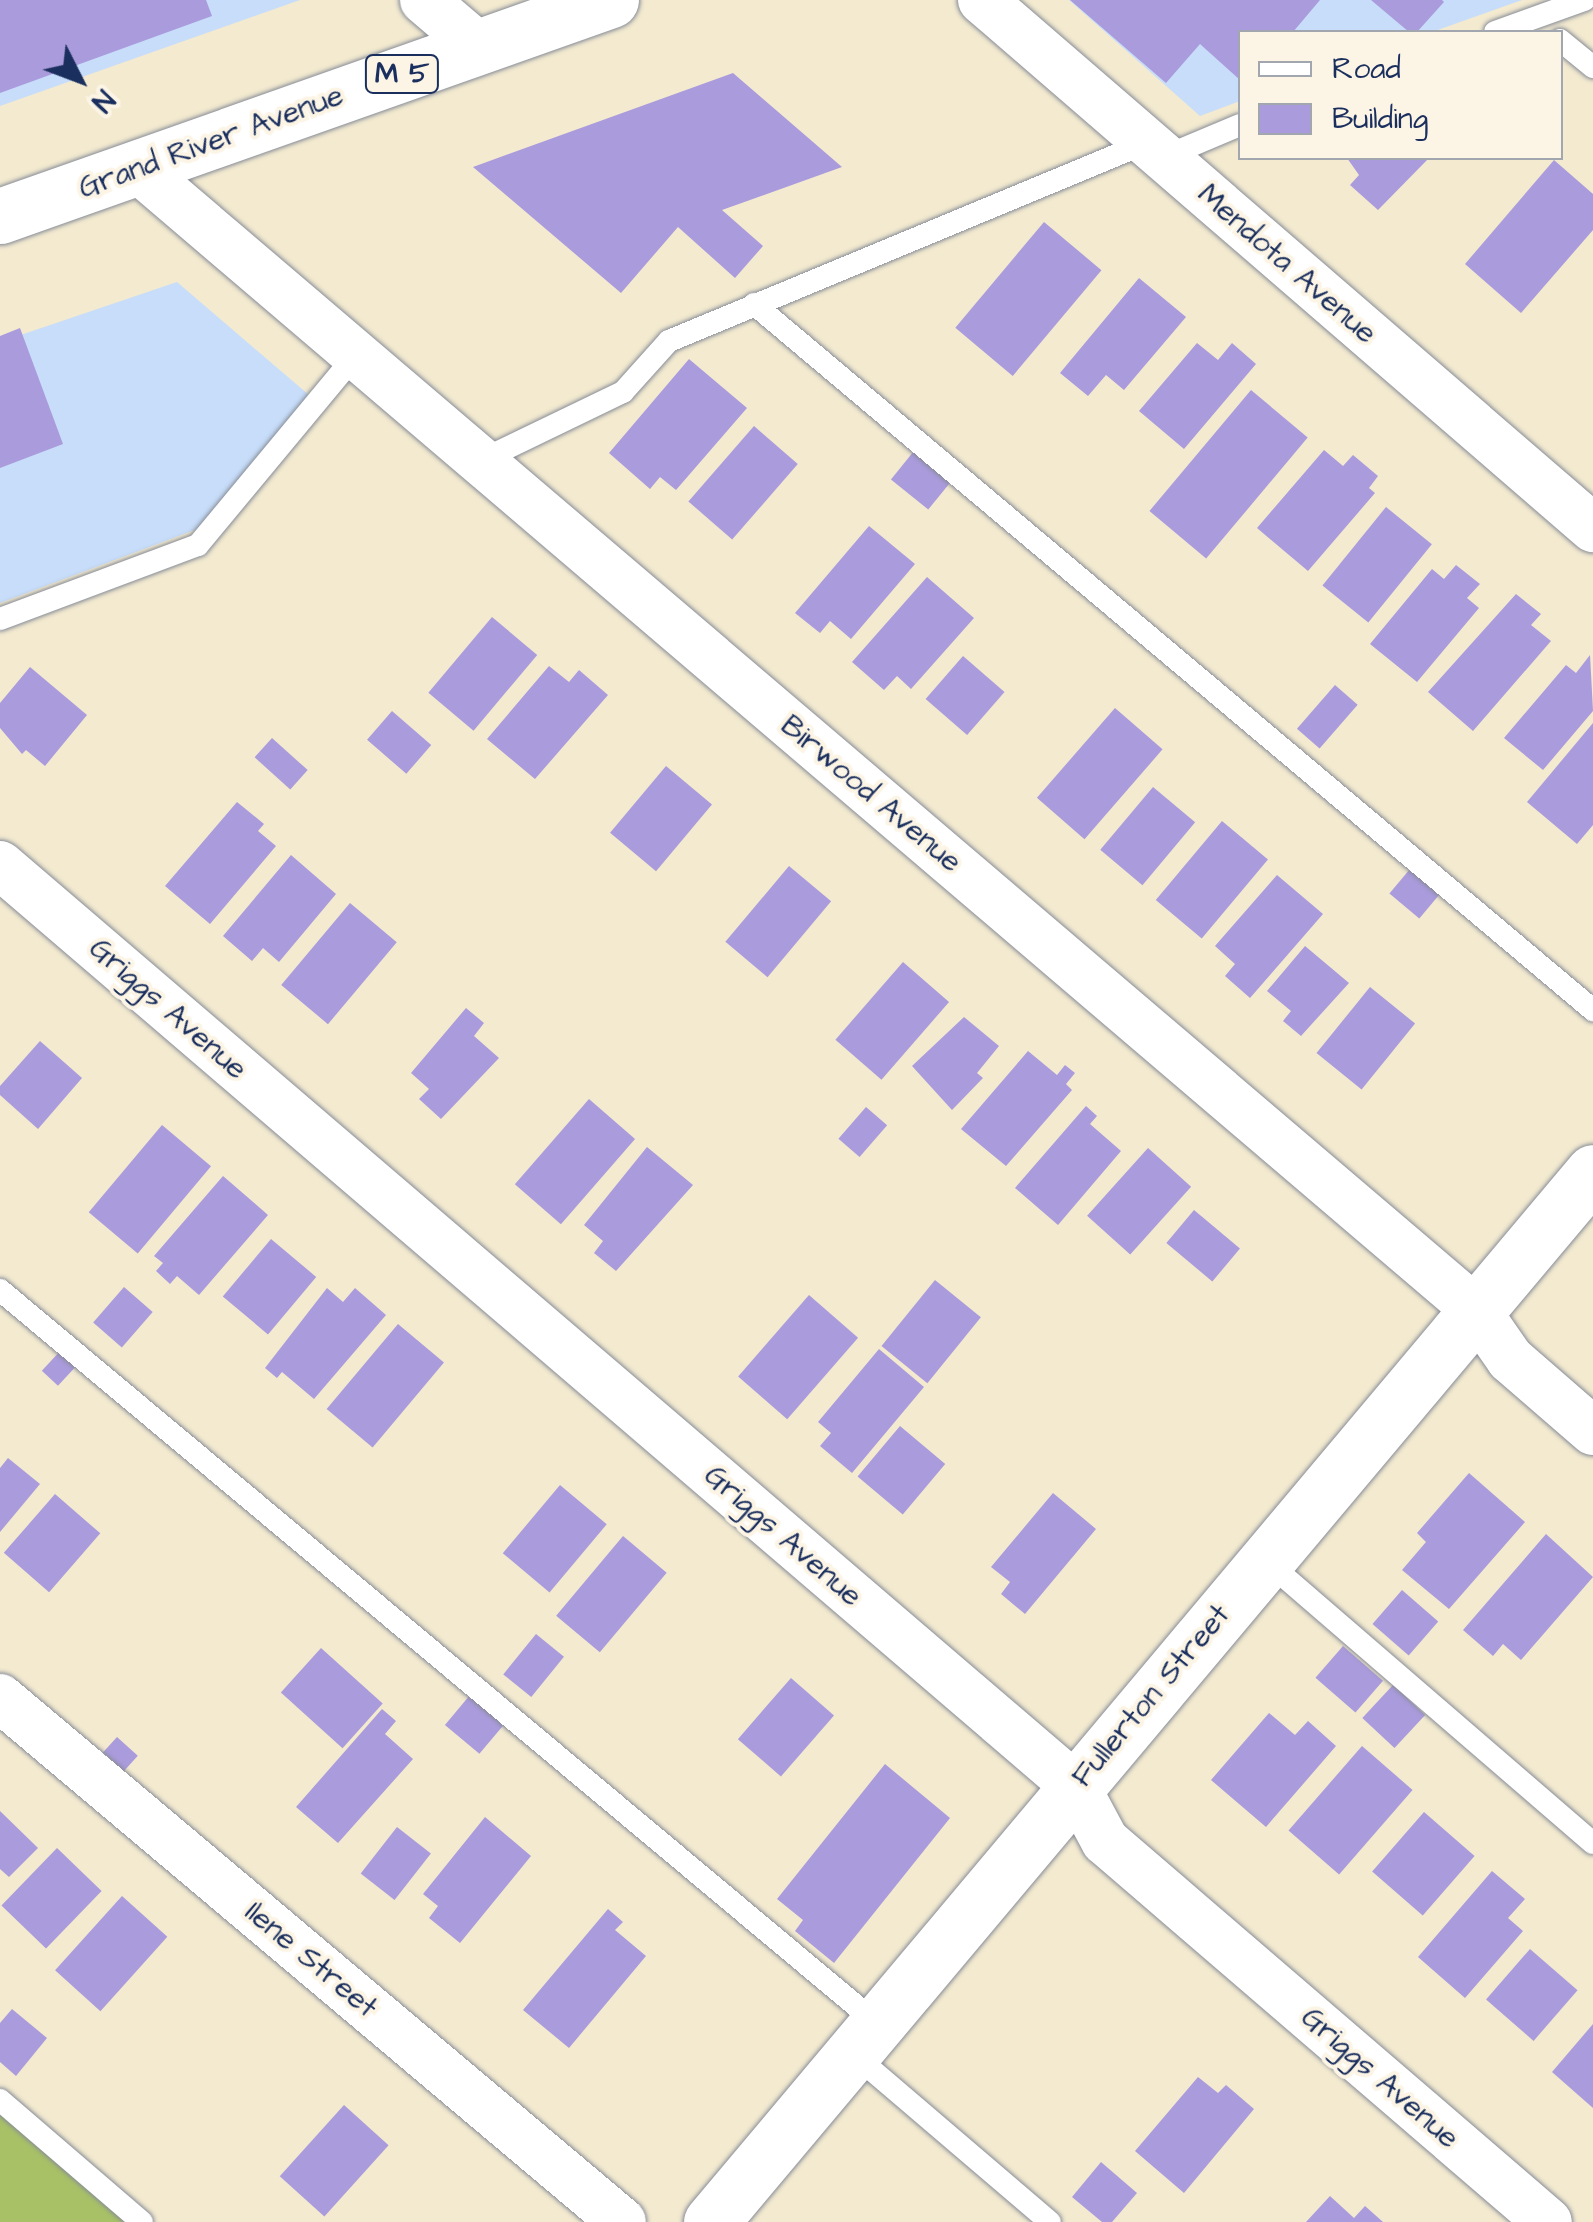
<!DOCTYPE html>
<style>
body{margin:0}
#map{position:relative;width:1593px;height:2222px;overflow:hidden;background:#f3ead0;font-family:"Architects Daughter",sans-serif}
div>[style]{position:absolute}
.built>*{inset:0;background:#c7ddf9}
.green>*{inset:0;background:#a8c167}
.building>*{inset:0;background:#aa9bdc;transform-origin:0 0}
.roads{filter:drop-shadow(0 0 2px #878c97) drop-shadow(0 0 2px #878c97)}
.service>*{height:22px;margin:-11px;padding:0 11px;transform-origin:11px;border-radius:11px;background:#fff}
.minor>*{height:48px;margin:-24px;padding:0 24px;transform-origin:24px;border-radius:24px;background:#fff}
.tertiary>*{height:55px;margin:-27.5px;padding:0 27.5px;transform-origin:27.5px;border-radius:27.5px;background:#fff}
.primary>*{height:55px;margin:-27.5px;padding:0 27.5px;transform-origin:27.5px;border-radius:27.5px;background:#fff}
span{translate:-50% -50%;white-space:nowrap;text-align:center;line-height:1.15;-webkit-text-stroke:8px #fcf5e5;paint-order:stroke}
.shield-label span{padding:2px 8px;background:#fcf5e5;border:2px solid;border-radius:8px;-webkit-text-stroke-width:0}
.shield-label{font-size:28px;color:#1b2f5e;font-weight:700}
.street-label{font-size:30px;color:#1b2f5e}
.legend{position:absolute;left:1238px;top:30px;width:325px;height:130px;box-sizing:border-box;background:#fcf5e5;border:2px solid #a2a6af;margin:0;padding:12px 18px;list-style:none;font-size:30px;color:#1b2f5e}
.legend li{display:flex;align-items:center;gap:20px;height:50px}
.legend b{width:50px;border:2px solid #a2a6af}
.north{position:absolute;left:30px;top:30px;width:100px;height:100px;-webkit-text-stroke:8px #fcf5e5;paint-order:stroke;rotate:132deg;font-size:28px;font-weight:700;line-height:40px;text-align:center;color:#1b2f5e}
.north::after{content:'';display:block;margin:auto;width:35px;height:45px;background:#1b2f5e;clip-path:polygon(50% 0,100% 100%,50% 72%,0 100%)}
</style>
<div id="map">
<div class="built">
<div style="clip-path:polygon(0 0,300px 0,0 106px)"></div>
<div style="clip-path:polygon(1069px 0,1522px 0,1432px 32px,1240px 32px,1240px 101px,1200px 116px)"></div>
<div style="clip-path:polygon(177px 282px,309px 395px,200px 528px,0 603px,0 342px)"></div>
</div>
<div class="green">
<div style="clip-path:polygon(0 2104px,142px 2222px,0 2222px)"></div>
</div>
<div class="building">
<div style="clip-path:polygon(0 0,206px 0,212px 16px,0 93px)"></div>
<div style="clip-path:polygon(1070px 0,1320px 0,1293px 32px,1240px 32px,1240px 80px,1200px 44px,1166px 83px)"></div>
<div style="clip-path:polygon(1371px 0,1442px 0,1444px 2px,1417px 32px,1409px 32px)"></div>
<div style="clip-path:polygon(733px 73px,842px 167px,722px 210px,763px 246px,735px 278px,678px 227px,621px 293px,473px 167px)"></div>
<div style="clip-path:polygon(1347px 158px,1429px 158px,1378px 210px,1350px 185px,1359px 175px)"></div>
<div style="clip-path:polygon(1554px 160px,1593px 194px,1593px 230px,1521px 313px,1465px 264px)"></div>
<div style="left:1044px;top:222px;width:75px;height:138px;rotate:40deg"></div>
<div style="clip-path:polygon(1139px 278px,1186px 317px,1124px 390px,1106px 375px,1088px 396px,1060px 373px)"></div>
<div style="clip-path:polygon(20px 328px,63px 444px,0 468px,0 336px)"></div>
<div style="clip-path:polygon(1197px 343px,1218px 360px,1232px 343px,1256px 364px,1184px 449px,1139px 411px)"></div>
<div style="clip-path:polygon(689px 359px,747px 408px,676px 490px,660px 477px,650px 489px,609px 453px)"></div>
<div style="left:1251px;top:390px;width:74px;height:158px;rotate:40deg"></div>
<div style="left:754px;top:426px;width:58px;height:100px;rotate:41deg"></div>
<div style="left:918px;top:446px;width:48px;height:43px;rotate:39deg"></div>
<div style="clip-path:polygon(1324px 450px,1343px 466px,1353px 455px,1378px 476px,1369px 488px,1375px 493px,1308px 571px,1257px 528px)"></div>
<div style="left:1386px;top:507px;width:59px;height:101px;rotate:39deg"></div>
<div style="clip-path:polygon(869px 526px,915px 564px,851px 639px,830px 621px,820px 633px,795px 613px)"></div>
<div style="clip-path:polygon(1456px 565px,1480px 584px,1467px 598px,1479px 608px,1417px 682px,1370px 644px,1432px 569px,1444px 579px)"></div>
<div style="clip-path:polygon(927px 577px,974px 618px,911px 689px,897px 676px,884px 690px,852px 662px)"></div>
<div style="clip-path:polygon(1516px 594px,1541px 614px,1531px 625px,1551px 641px,1473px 731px,1428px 692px)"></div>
<div style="left:492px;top:617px;width:59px;height:99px;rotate:40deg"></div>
<div style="clip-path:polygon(1590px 655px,1593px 711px,1543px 770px,1504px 738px,1566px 665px,1576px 673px)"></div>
<div style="left:963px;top:656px;width:55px;height:57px;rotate:41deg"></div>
<div style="clip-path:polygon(549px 666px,569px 682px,579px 670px,608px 695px,535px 779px,487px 739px)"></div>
<div style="clip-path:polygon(30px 667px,87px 715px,45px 766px,26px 750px,22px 754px,0 728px,0 703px)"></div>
<div style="left:1335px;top:685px;width:30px;height:58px;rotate:41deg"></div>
<div style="left:1115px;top:708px;width:63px;height:119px;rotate:41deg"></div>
<div style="left:392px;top:711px;width:52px;height:38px;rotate:41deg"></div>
<div style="clip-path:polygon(1593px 723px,1593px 825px,1577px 844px,1527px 802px)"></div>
<div style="left:272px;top:738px;width:48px;height:26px;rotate:42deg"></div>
<div style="left:666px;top:766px;width:60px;height:87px;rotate:40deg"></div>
<div style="left:1153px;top:787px;width:55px;height:82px;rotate:40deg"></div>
<div style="clip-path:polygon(237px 802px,264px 824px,258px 831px,276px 846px,210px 924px,165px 886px)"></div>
<div style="left:1222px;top:821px;width:60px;height:103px;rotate:40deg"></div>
<div style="clip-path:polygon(291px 855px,336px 894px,279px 962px,263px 948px,252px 961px,223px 936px)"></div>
<div style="left:789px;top:866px;width:55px;height:99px;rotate:40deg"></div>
<div style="left:1410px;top:869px;width:39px;height:32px;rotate:40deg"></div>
<div style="clip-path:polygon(1277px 875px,1323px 914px,1250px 998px,1225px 976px,1235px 964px,1215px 946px)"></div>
<div style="left:350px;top:903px;width:61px;height:107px;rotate:40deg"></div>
<div style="clip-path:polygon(1305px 946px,1349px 983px,1301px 1036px,1283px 1021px,1291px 1011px,1267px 991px)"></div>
<div style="left:903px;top:962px;width:61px;height:103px;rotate:41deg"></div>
<div style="left:1370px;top:987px;width:58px;height:85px;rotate:39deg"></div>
<div style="clip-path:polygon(466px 1008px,484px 1023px,474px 1036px,499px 1058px,441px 1119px,419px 1099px,429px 1089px,411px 1073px)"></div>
<div style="clip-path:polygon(964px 1017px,999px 1046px,977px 1073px,983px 1078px,952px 1110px,912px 1066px)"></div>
<div style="clip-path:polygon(40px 1041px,82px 1078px,38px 1129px,0 1095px,0 1086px)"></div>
<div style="clip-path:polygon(1028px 1051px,1057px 1075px,1065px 1065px,1075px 1073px,1066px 1084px,1072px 1090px,1006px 1166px,961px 1129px)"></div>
<div style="left:589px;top:1099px;width:61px;height:113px;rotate:41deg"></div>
<div style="clip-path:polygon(1086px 1106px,1097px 1116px,1090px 1124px,1121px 1151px,1058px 1225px,1015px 1188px)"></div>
<div style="left:866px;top:1107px;width:28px;height:42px;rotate:41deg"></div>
<div style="left:162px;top:1125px;width:64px;height:114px;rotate:40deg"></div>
<div style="clip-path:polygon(647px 1147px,693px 1185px,616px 1271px,594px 1253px,603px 1241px,584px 1225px)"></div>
<div style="left:1148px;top:1148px;width:58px;height:91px;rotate:42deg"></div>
<div style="clip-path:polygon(223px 1176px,268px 1215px,199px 1295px,177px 1276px,170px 1284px,156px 1271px,163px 1263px,154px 1256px)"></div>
<div style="left:1194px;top:1210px;width:60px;height:43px;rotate:40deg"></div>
<div style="left:271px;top:1239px;width:59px;height:75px;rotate:40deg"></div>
<div style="left:935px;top:1280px;width:59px;height:85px;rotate:39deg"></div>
<div style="left:124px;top:1287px;width:38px;height:47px;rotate:41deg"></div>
<div style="clip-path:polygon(327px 1288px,343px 1302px,355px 1288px,386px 1315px,314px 1399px,282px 1372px,277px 1378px,265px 1368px)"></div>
<div style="left:809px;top:1295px;width:65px;height:108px;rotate:41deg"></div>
<div style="left:398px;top:1324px;width:60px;height:111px;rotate:40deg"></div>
<div style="left:63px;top:1348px;width:22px;height:31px;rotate:43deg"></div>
<div style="clip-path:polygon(879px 1349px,924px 1387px,852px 1473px,820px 1446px,831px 1433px,818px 1422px)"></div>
<div style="left:900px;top:1426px;width:59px;height:66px;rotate:40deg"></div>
<div style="clip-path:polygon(8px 1458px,40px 1484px,0 1532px,0 1468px)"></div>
<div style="clip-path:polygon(1469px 1473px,1525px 1522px,1449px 1609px,1402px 1570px,1426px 1542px,1417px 1533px)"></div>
<div style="left:560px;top:1485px;width:61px;height:89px;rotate:40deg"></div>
<div style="clip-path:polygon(1053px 1493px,1096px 1529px,1025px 1614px,1001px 1594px,1010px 1582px,991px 1567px)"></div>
<div style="left:55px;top:1494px;width:60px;height:78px;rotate:41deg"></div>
<div style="clip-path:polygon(1546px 1534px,1593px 1577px,1521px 1660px,1503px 1644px,1493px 1656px,1463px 1630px)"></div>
<div style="left:623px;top:1536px;width:57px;height:104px;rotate:40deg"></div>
<div style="left:1402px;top:1590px;width:48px;height:45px;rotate:41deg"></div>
<div style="left:536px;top:1634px;width:36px;height:52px;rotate:39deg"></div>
<div style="left:1343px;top:1646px;width:53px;height:42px;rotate:41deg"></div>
<div style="left:321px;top:1648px;width:83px;height:60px;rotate:42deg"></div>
<div style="left:791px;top:1678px;width:57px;height:81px;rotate:41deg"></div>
<div style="left:1393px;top:1685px;width:44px;height:45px;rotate:43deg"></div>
<div style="left:470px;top:1695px;width:45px;height:39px;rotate:40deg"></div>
<div style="clip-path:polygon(382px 1709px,396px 1721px,385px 1734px,413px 1759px,338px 1843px,296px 1807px)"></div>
<div style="clip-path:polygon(1269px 1713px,1295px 1735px,1308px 1721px,1336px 1746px,1266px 1827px,1211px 1780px)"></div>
<div style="left:117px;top:1737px;width:28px;height:21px;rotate:42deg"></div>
<div style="left:1362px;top:1746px;width:67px;height:112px;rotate:41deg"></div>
<div style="clip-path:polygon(885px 1764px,950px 1818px,834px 1963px,795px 1931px,803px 1920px,777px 1899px)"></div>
<div style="clip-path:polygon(0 1811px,38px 1848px,9px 1877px,0 1869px)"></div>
<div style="left:1424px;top:1812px;width:67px;height:79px;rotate:41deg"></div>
<div style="clip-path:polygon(485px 1817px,531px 1856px,460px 1943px,429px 1918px,438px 1906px,423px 1894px)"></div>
<div style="left:397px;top:1827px;width:43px;height:59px;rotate:38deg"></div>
<div style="left:57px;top:1848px;width:62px;height:80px;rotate:44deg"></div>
<div style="clip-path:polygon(1492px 1871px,1525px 1899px,1508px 1918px,1523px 1931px,1465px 1998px,1418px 1957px)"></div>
<div style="left:122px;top:1896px;width:61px;height:100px;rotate:42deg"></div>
<div style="clip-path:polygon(608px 1909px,623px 1922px,615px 1930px,646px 1956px,569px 2048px,523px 2010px)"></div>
<div style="left:1530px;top:1949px;width:63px;height:67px;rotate:41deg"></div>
<div style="clip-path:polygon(12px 2009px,47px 2038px,16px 2076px,0 2062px,0 2023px)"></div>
<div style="clip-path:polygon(1593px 2024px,1593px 2108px,1552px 2072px)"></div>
<div style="clip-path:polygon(1198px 2077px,1218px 2093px,1226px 2085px,1254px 2109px,1184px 2193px,1135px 2151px)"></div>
<div style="left:344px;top:2105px;width:60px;height:96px;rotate:42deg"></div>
<div style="clip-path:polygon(1101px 2162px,1137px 2193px,1112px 2222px,1102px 2222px,1072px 2197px)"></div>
<div style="clip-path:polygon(1330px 2196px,1354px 2218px,1365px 2206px,1383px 2222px,1306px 2222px)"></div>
</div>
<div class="roads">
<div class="service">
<div style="left:1495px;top:32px;width:95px;rotate:-19.8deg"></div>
<div style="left:1560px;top:40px;width:43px;rotate:39.3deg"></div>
<div style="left:1164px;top:157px;width:82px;rotate:-22.8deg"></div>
<div style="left:754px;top:304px;width:1097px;rotate:40.08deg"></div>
<div style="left:480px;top:461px;width:159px;rotate:-25.8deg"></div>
<div style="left:623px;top:392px;width:69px;rotate:-48deg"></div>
<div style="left:669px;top:341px;width:519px;rotate:-22.56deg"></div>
<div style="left:0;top:619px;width:211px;rotate:-20.5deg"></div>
<div style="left:198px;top:545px;width:247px;rotate:-50.3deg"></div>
<div style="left:0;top:1290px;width:1144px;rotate:39.9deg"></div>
<div style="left:1265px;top:1560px;width:433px;rotate:40.8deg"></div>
<div style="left:852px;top:2053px;width:260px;rotate:40.5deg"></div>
<div style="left:0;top:2100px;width:187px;rotate:40.7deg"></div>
</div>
<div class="minor">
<div style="left:424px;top:0;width:72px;rotate:40.5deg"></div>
<div style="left:982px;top:0;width:808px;rotate:40.83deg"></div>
<div style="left:137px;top:168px;width:1760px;rotate:40.46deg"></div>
<div style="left:1476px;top:1310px;width:60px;rotate:55.2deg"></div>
<div style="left:1510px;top:1359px;width:110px;rotate:40.9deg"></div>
<div style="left:0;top:865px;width:1417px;rotate:40.59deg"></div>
<div style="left:1076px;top:1787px;width:61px;rotate:61.8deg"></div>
<div style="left:1105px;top:1841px;width:584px;rotate:40.7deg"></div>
<div style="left:0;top:1698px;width:813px;rotate:40.11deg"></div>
</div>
<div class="tertiary">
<div style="left:711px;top:2222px;width:1371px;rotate:-49.97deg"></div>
</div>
<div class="primary">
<div style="left:0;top:216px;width:648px;rotate:-19.47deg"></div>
</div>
</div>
<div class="shield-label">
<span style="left:402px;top:74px">M 5</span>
</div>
<div class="street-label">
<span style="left:211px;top:142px;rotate:-20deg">Grand River Avenue</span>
<span style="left:1287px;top:264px;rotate:41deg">Mendota Avenue</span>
<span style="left:871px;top:794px;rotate:40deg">Birwood Avenue</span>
<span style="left:168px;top:1009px;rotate:41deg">Griggs Avenue</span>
<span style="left:783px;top:1536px;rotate:41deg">Griggs Avenue</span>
<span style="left:1151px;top:1696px;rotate:-50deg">Fullerton Street</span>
<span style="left:311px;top:1960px;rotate:40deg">Ilene Street</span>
<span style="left:1380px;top:2078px;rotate:41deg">Griggs Avenue</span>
</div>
<ul class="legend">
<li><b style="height:12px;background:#fff"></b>Road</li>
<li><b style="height:28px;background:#aa9bdc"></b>Building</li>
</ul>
<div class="north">N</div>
</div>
